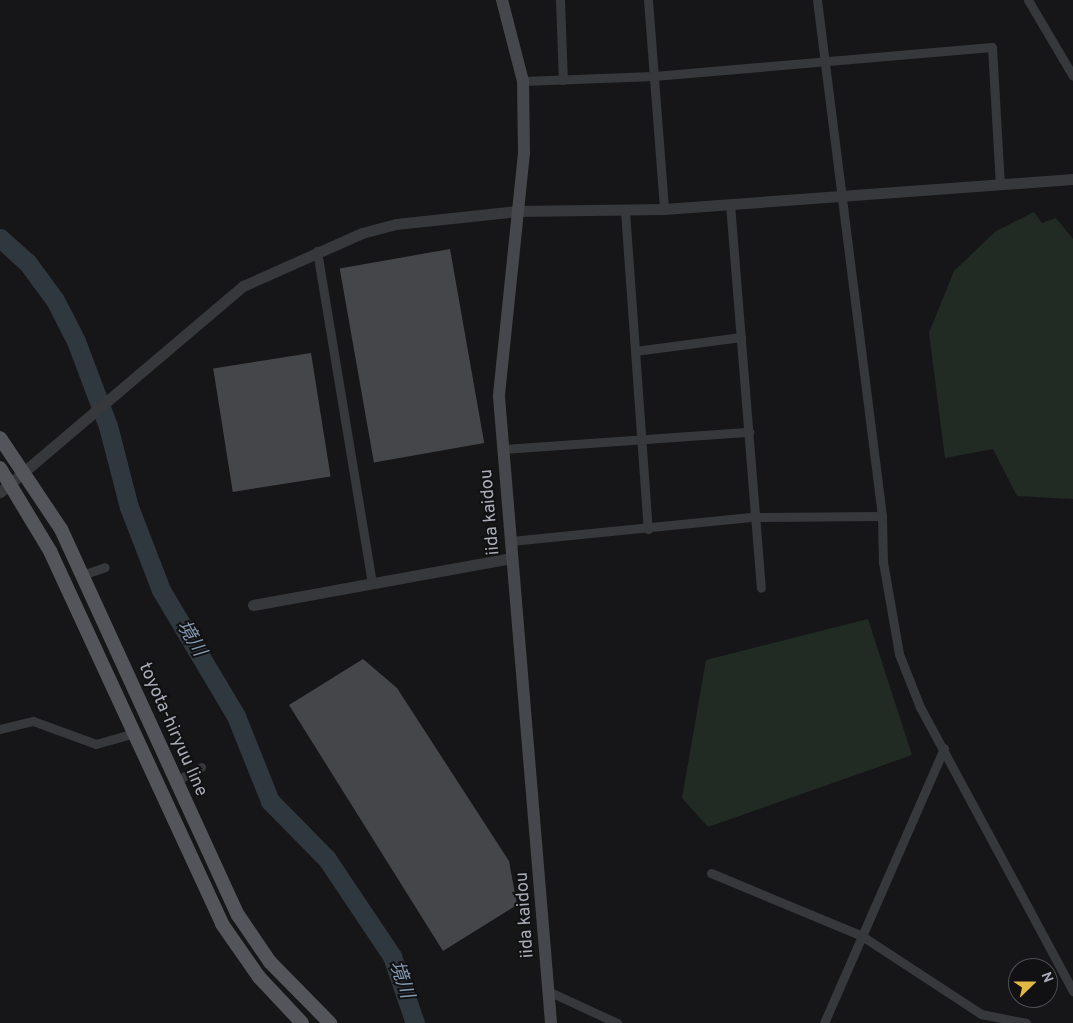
<!DOCTYPE html>
<meta charset="utf-8">
<style>
body{margin:0}
#map{position:relative;width:1073px;height:1023px;overflow:hidden;background:#161618;font-family:Overpass,"Noto Sans JP",sans-serif}
div>[style]{position:absolute}
.green>*{inset:0;background:#222a24}
.river>*{height:19px;margin:-9.5px;padding:0 9.5px;transform-origin:9.5px;border-radius:9.5px;background:#30383f}
.building>*{inset:0;background:#45464a;transform-origin:0 0}
.minor>*{height:9px;margin:-4.5px;padding:0 4.5px;transform-origin:4.5px;border-radius:4.5px;background:#37383c}
.tertiary>*{height:11px;margin:-5.5px;padding:0 5.5px;transform-origin:5.5px;border-radius:5.5px;background:#37383c}
.secondary>*{height:12px;margin:-6px;padding:0 6px;transform-origin:6px;border-radius:6px;background:#46474c}
.primary>*{height:14px;margin:-7px;padding:0 7px;transform-origin:7px;border-radius:7px;background:#54555b}
span{translate:-50% -50%;white-space:nowrap;text-align:center;line-height:1.15;-webkit-text-stroke:4px #111113;paint-order:stroke}
.street-label{font-size:18px;color:#a9acb6}
.water-label{font-size:19px;color:#8397ae;font-style:italic}
.north{position:absolute;left:1008px;top:958px;width:50px;height:50px;box-sizing:border-box;background:#111113;border:1px solid #4e4f54;border-radius:50%;rotate:68deg;font-size:14px;font-weight:700;line-height:20px;text-align:center;color:#a9acb6}
.north::after{content:'';display:block;margin:auto;width:18px;height:22px;background:#e1b844;clip-path:polygon(50% 0,100% 100%,50% 72%,0 100%)}
</style>
<div id="map">
<div class="green">
<div style="clip-path:polygon(1034px 212px,1042px 223px,1056px 218px,1073px 239px,1073px 499px,1017px 496px,993px 449px,945px 458px,929px 333px,954px 271px,996px 231px)"></div>
<div style="clip-path:polygon(868px 619px,912px 755px,708px 827px,682px 798px,706px 660px)"></div>
</div>
<div class="river">
<div style="left:0;top:238px;width:36px;rotate:42deg"></div>
<div style="left:27px;top:262px;width:47px;rotate:53.6deg"></div>
<div style="left:55px;top:300px;width:46px;rotate:62.9deg"></div>
<div style="left:76px;top:341px;width:91px;rotate:69.4deg"></div>
<div style="left:108px;top:426px;width:84px;rotate:75.5deg"></div>
<div style="left:129px;top:507px;width:89px;rotate:68.9deg"></div>
<div style="left:161px;top:590px;width:147px;rotate:59.2deg"></div>
<div style="left:236px;top:716px;width:92px;rotate:68.2deg"></div>
<div style="left:270px;top:801px;width:81px;rotate:45.5deg"></div>
<div style="left:327px;top:859px;width:117px;rotate:56.2deg"></div>
<div style="left:392px;top:956px;width:71px;rotate:71.1deg"></div>
</div>
<div class="building">
<div style="left:450px;top:249px;width:197px;height:112px;rotate:80deg"></div>
<div style="left:311px;top:353px;width:125px;height:99px;rotate:81deg"></div>
<div style="clip-path:polygon(363px 659px,397px 688px,509px 861px,517px 905px,443px 951px,289px 705px)"></div>
</div>
<div class="minor">
<div style="left:560px;top:0;width:80px;rotate:87.9deg"></div>
<div style="left:648px;top:0;width:210px;rotate:85.6deg"></div>
<div style="left:817px;top:0;width:520px;rotate:82.82deg"></div>
<div style="left:882px;top:516px;width:46px;rotate:88.8deg"></div>
<div style="left:883px;top:562px;width:93px;rotate:80.1deg"></div>
<div style="left:899px;top:654px;width:57px;rotate:68.4deg"></div>
<div style="left:920px;top:707px;width:323px;rotate:61.7deg"></div>
<div style="left:1028px;top:0;width:88px;rotate:59.4deg"></div>
<div style="left:523px;top:81px;width:131px;rotate:-2.2deg"></div>
<div style="left:654px;top:76px;width:339px;rotate:-4.9deg"></div>
<div style="left:992px;top:47px;width:138px;rotate:86.7deg"></div>
<div style="left:730px;top:204px;width:385px;rotate:85.4deg"></div>
<div style="left:625px;top:211px;width:319px;rotate:85.9deg"></div>
<div style="left:317px;top:251px;width:336px;rotate:80.6deg"></div>
<div style="left:635px;top:351px;width:107px;rotate:-7.5deg"></div>
<div style="left:503px;top:449px;width:247px;rotate:-4deg"></div>
<div style="left:511px;top:541px;width:241px;rotate:-5.7deg"></div>
<div style="left:751px;top:517px;width:131px;rotate:-0.4deg"></div>
<div style="left:82px;top:575px;width:24px;rotate:-19deg"></div>
<div style="left:0;top:729px;width:34px;rotate:-14deg"></div>
<div style="left:33px;top:721px;width:67px;rotate:20.1deg"></div>
<div style="left:96px;top:744px;width:36px;rotate:-16deg"></div>
<div style="left:174px;top:782px;width:31px;rotate:-29deg"></div>
<div style="left:711px;top:873px;width:164px;rotate:22.6deg"></div>
<div style="left:862px;top:936px;width:142px;rotate:33.2deg"></div>
<div style="left:981px;top:1014px;width:46px;rotate:11.3deg"></div>
<div style="left:550px;top:992px;width:74px;rotate:24.8deg"></div>
<div style="left:824px;top:1023px;width:300px;rotate:-66.4deg"></div>
</div>
<div class="tertiary">
<div style="left:0;top:492px;width:319px;rotate:-40.3deg"></div>
<div style="left:243px;top:286px;width:130px;rotate:-24deg"></div>
<div style="left:362px;top:233px;width:35px;rotate:-15deg"></div>
<div style="left:396px;top:224px;width:122px;rotate:-6.1deg"></div>
<div style="left:517px;top:211px;width:147px;rotate:-0.8deg"></div>
<div style="left:664px;top:209px;width:410px;rotate:-4.2deg"></div>
<div style="left:253px;top:605px;width:263px;rotate:-10.3deg"></div>
</div>
<div class="secondary">
<div style="left:502px;top:0;width:84px;rotate:75.5deg"></div>
<div style="left:523px;top:81px;width:72px;rotate:89.2deg"></div>
<div style="left:524px;top:153px;width:245px;rotate:95.9deg"></div>
<div style="left:499px;top:397px;width:628px;rotate:85.25deg"></div>
</div>
<div class="primary">
<div style="left:0;top:438px;width:110px;rotate:56.2deg"></div>
<div style="left:61px;top:529px;width:425px;rotate:65.4deg"></div>
<div style="left:238px;top:915px;width:57px;rotate:55.8deg"></div>
<div style="left:270px;top:962px;width:86px;rotate:45.5deg"></div>
<div style="left:0;top:468px;width:97px;rotate:58.9deg"></div>
<div style="left:50px;top:551px;width:411px;rotate:65.2deg"></div>
<div style="left:222px;top:924px;width:65px;rotate:55.1deg"></div>
<div style="left:259px;top:977px;width:63px;rotate:46.9deg"></div>
</div>
<div class="street-label">
<span style="left:491px;top:512px;rotate:-95deg">iida kaidou</span>
<span style="left:172px;top:730px;rotate:66deg">toyota-hiryuu line</span>
<span style="left:526px;top:915px;rotate:-94deg">iida kaidou</span>
</div>
<div class="water-label">
<span style="left:190px;top:639px;rotate:59deg">境川</span>
<span style="left:400px;top:980px;rotate:71deg">境川</span>
</div>
<div class="north">N</div>
</div>
